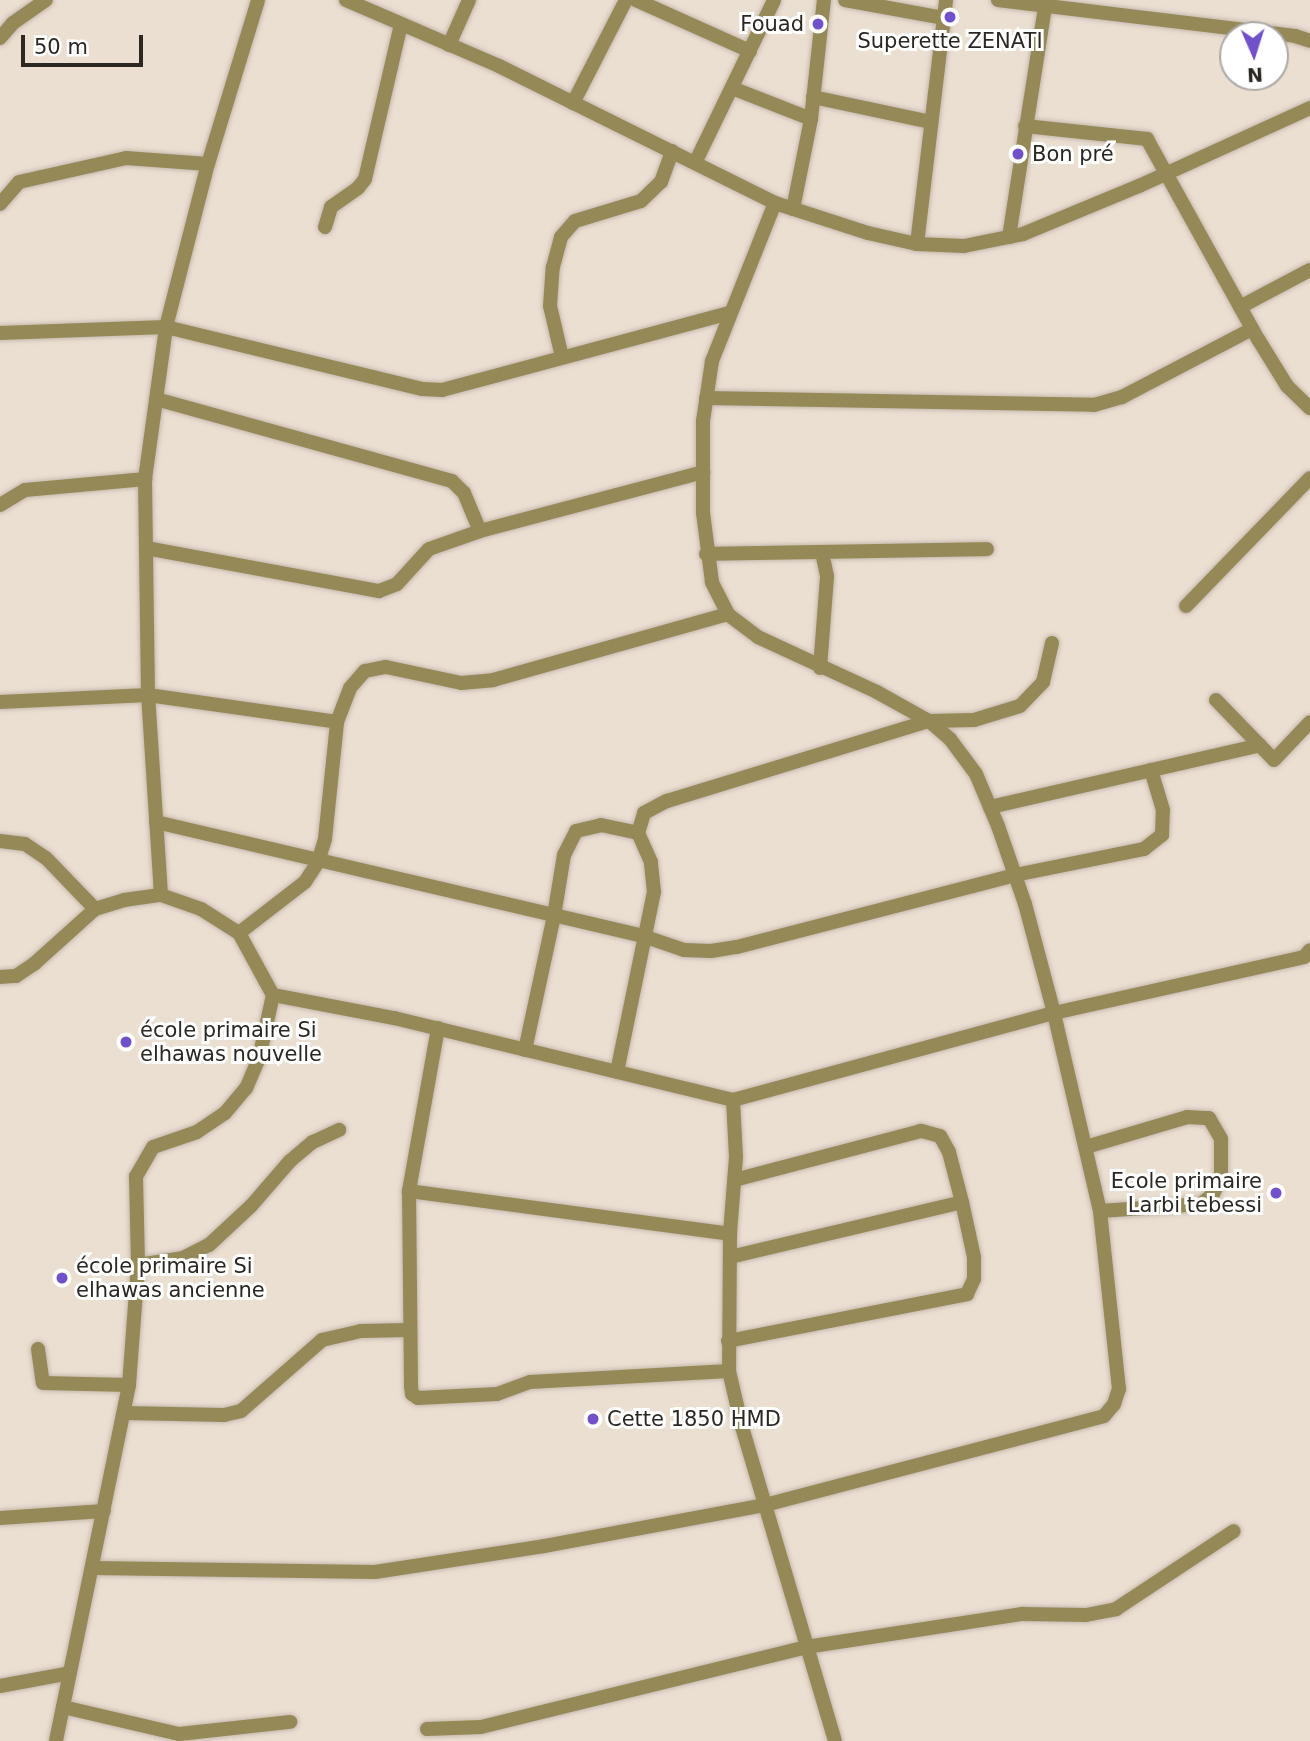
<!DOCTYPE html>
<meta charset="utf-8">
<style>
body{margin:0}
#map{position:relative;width:1310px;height:1741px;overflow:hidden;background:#ebdfd2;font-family:"DejaVu Sans",sans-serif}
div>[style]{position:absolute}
.roads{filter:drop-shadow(0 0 2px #c5baaf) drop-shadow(0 0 2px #c5baaf)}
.minor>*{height:14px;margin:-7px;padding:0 7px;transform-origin:7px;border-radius:7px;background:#968958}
.tertiary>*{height:14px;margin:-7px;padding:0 7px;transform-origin:7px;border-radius:7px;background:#968958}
.dots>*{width:19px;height:19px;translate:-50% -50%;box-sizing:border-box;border:4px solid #fff;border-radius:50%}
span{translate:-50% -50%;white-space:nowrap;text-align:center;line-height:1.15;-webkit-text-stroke:6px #fff;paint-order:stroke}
.poi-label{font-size:21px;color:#2b2722}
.right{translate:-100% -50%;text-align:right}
.left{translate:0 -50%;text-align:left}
.north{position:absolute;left:1219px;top:21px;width:70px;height:70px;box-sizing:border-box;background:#fff;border:2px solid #aaa9a7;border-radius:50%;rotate:177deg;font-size:19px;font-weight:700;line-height:28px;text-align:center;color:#2b2722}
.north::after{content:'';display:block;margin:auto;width:24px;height:32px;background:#7051ca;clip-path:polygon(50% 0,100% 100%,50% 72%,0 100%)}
.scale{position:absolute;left:21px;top:35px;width:122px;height:32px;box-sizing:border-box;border:4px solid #2b2722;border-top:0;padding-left:9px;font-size:21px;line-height:24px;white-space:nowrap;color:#2b2722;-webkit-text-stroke:5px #fff;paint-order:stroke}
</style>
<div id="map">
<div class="roads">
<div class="minor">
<div style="left:636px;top:0;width:125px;rotate:24.1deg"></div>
<div style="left:845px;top:0;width:101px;rotate:10.3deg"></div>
<div style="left:998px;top:0;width:299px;rotate:6.9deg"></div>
<div style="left:1295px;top:36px;width:16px;rotate:18deg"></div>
<div style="left:449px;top:45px;width:49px;rotate:-66deg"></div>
<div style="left:732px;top:88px;width:85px;rotate:21.4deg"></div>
<div style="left:813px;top:97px;width:121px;rotate:12deg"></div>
<div style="left:573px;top:103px;width:116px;rotate:-62.8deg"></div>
<div style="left:1025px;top:126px;width:123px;rotate:6.1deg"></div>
<div style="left:1147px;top:139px;width:229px;rotate:61deg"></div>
<div style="left:1258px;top:339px;width:55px;rotate:58.3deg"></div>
<div style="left:1287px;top:386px;width:32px;rotate:44deg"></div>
<div style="left:695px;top:163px;width:181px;rotate:-64.1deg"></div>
<div style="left:0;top:204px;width:29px;rotate:-49deg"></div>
<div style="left:19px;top:182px;width:110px;rotate:-12.6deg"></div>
<div style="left:126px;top:158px;width:82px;rotate:4.2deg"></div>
<div style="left:793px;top:209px;width:92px;rotate:-78.7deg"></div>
<div style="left:811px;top:119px;width:120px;rotate:-83.8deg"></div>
<div style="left:325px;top:227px;width:21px;rotate:-73deg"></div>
<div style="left:331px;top:207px;width:33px;rotate:-35deg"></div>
<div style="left:358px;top:188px;width:11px;rotate:-52deg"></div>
<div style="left:365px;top:179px;width:159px;rotate:-76.9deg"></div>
<div style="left:1009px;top:237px;width:240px;rotate:-81.1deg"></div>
<div style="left:917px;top:244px;width:246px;rotate:-83.2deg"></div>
<div style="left:1240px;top:307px;width:79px;rotate:-27.9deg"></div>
<div style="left:0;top:333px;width:166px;rotate:-2.1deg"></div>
<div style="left:166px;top:327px;width:264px;rotate:13.6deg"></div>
<div style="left:423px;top:389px;width:19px;rotate:3deg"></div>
<div style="left:442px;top:390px;width:297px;rotate:-15deg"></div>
<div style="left:562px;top:357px;width:52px;rotate:-103.2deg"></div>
<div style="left:550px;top:306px;width:39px;rotate:-86deg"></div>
<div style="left:553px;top:267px;width:31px;rotate:-75deg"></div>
<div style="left:561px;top:237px;width:21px;rotate:-49deg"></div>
<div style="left:575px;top:221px;width:69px;rotate:-16.9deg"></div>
<div style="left:641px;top:201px;width:28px;rotate:-44deg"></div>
<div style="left:661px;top:182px;width:33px;rotate:-70deg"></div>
<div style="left:706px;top:398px;width:388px;rotate:1deg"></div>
<div style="left:1094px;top:405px;width:29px;rotate:-16deg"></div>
<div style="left:1122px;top:397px;width:147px;rotate:-27.6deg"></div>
<div style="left:156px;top:399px;width:307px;rotate:15.5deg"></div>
<div style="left:452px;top:481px;width:17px;rotate:45deg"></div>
<div style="left:464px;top:493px;width:41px;rotate:67.2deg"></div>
<div style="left:0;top:505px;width:29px;rotate:-31deg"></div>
<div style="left:25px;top:490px;width:121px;rotate:-5.2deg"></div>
<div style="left:146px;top:548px;width:237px;rotate:10.5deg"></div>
<div style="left:379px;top:591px;width:19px;rotate:-21deg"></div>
<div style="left:397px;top:584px;width:47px;rotate:-47.6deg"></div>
<div style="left:429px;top:549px;width:54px;rotate:-19.4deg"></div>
<div style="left:480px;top:531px;width:231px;rotate:-14.8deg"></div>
<div style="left:706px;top:554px;width:281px;rotate:-1deg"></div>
<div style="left:1186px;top:606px;width:178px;rotate:-45.9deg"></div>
<div style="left:820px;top:668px;width:92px;rotate:-85.6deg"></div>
<div style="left:827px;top:576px;width:24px;rotate:-102deg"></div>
<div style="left:1216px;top:700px;width:83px;rotate:46deg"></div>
<div style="left:1274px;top:760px;width:52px;rotate:-46.5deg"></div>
<div style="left:0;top:702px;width:148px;rotate:-2.7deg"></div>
<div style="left:148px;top:695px;width:191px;rotate:8.1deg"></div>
<div style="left:990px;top:807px;width:277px;rotate:-12.9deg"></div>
<div style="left:156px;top:822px;width:500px;rotate:13.17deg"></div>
<div style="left:643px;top:936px;width:43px;rotate:18.9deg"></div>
<div style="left:684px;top:950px;width:27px;rotate:2deg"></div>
<div style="left:711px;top:951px;width:26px;rotate:-9deg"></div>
<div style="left:737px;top:947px;width:287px;rotate:-14.5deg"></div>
<div style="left:1015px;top:875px;width:132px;rotate:-11.4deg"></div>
<div style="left:1144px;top:849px;width:23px;rotate:-38deg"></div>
<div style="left:1162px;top:835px;width:25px;rotate:-88deg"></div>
<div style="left:1163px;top:810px;width:42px;rotate:-106.7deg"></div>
<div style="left:0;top:841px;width:25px;rotate:7deg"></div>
<div style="left:25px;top:844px;width:25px;rotate:34deg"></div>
<div style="left:46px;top:858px;width:71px;rotate:46.1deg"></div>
<div style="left:161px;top:895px;width:200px;rotate:-93.7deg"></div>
<div style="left:148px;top:695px;width:216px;rotate:-90.8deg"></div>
<div style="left:145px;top:479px;width:153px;rotate:-82.1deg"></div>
<div style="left:166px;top:327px;width:168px;rotate:-75.6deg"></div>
<div style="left:208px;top:164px;width:171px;rotate:-73deg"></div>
<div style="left:239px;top:933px;width:83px;rotate:-37.7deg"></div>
<div style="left:305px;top:882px;width:24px;rotate:-57deg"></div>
<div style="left:318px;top:862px;width:24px;rotate:-73deg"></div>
<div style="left:325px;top:839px;width:118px;rotate:-84.1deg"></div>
<div style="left:337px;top:722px;width:36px;rotate:-69deg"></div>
<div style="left:350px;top:688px;width:23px;rotate:-49deg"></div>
<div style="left:365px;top:671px;width:21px;rotate:-11deg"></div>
<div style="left:386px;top:667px;width:77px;rotate:12deg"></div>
<div style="left:461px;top:683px;width:32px;rotate:-5deg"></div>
<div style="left:493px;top:680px;width:244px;rotate:-15.7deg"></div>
<div style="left:0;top:977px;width:16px;rotate:-4deg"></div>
<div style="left:16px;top:976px;width:22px;rotate:-34deg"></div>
<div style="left:34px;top:964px;width:82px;rotate:-42deg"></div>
<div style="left:95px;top:909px;width:30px;rotate:-17deg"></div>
<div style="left:124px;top:900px;width:37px;rotate:-8deg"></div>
<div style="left:161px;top:895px;width:42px;rotate:19.3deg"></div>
<div style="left:201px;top:909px;width:45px;rotate:32.3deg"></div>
<div style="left:239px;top:933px;width:71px;rotate:61.3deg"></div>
<div style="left:273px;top:995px;width:65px;rotate:102.5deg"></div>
<div style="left:259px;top:1058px;width:33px;rotate:113deg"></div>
<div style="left:246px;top:1088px;width:33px;rotate:130deg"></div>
<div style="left:225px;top:1113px;width:34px;rotate:146deg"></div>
<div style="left:197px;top:1132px;width:46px;rotate:161.2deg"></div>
<div style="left:153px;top:1147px;width:34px;rotate:120deg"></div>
<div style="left:136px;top:1176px;width:89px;rotate:88.7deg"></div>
<div style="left:138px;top:1265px;width:120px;rotate:94.3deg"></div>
<div style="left:129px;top:1385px;width:363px;rotate:101.6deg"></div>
<div style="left:273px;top:995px;width:123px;rotate:10.8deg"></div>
<div style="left:394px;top:1018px;width:349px;rotate:13.6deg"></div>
<div style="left:733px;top:1100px;width:333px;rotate:-15.2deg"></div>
<div style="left:1054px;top:1013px;width:256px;rotate:-12.6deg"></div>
<div style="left:1304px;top:957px;width:9px;rotate:-49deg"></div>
<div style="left:438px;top:1028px;width:166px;rotate:100.1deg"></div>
<div style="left:409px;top:1191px;width:324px;rotate:7.6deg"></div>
<div style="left:525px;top:1050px;width:137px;rotate:-77.8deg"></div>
<div style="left:554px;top:916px;width:62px;rotate:-80.7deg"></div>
<div style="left:564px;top:855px;width:27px;rotate:-63deg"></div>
<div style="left:576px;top:831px;width:26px;rotate:-13deg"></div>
<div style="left:601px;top:825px;width:38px;rotate:12deg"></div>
<div style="left:617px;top:1072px;width:184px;rotate:-78.4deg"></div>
<div style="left:654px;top:892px;width:30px;rotate:-96deg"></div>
<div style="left:651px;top:862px;width:32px;rotate:-114deg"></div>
<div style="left:638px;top:833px;width:21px;rotate:-73deg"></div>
<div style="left:644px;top:813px;width:26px;rotate:-28deg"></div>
<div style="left:667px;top:801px;width:274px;rotate:-17deg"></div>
<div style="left:929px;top:721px;width:45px;rotate:-1.3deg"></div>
<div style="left:974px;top:720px;width:48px;rotate:-16.9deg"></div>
<div style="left:1020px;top:706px;width:33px;rotate:-46deg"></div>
<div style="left:1043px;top:682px;width:40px;rotate:-77deg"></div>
<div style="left:733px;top:1100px;width:57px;rotate:87deg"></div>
<div style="left:736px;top:1157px;width:77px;rotate:94.5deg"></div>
<div style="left:730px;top:1234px;width:137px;rotate:90.4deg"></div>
<div style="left:729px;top:1371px;width:57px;rotate:76.9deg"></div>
<div style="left:742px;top:1427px;width:327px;rotate:73.5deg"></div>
<div style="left:1086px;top:1147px;width:105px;rotate:-16.5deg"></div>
<div style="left:1187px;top:1117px;width:22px;rotate:3deg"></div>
<div style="left:1209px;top:1118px;width:24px;rotate:60deg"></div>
<div style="left:1221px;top:1139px;width:39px;rotate:90deg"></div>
<div style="left:1221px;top:1178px;width:18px;rotate:117deg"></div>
<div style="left:1213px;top:1194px;width:16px;rotate:140deg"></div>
<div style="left:1201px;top:1204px;width:101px;rotate:176deg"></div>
<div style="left:409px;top:1191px;width:195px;rotate:89.4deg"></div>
<div style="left:411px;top:1386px;width:8px;rotate:83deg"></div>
<div style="left:412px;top:1394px;width:7px;rotate:34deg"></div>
<div style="left:418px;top:1398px;width:79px;rotate:-2.9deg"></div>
<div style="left:497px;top:1394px;width:35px;rotate:-20deg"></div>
<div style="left:530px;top:1382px;width:199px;rotate:-3.2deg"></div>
<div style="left:730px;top:1257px;width:238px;rotate:-13.3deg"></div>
<div style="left:138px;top:1265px;width:46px;rotate:-8.8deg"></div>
<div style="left:183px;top:1258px;width:29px;rotate:-27deg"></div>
<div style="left:209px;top:1245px;width:57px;rotate:-42.9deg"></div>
<div style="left:251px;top:1206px;width:60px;rotate:-49.1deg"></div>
<div style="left:290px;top:1161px;width:30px;rotate:-40deg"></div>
<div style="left:313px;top:1142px;width:29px;rotate:-25deg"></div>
<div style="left:728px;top:1341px;width:244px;rotate:-11.1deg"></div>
<div style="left:967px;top:1294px;width:17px;rotate:-65deg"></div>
<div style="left:974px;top:1279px;width:22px;rotate:-90deg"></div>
<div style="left:974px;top:1257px;width:56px;rotate:-102.3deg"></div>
<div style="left:962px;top:1202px;width:52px;rotate:-104.6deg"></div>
<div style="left:949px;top:1152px;width:18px;rotate:-119deg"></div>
<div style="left:940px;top:1136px;width:20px;rotate:-165deg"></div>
<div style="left:921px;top:1131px;width:193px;rotate:165.3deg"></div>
<div style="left:38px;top:1349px;width:34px;rotate:82deg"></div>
<div style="left:43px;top:1383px;width:86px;rotate:1.3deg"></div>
<div style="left:125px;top:1413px;width:99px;rotate:1.2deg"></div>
<div style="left:224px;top:1415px;width:17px;rotate:-13deg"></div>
<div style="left:241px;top:1411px;width:108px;rotate:-41.2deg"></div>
<div style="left:322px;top:1340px;width:40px;rotate:-13deg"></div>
<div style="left:361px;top:1331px;width:48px;rotate:-1.2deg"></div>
<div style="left:0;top:1518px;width:104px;rotate:-3.9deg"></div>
<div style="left:92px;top:1568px;width:283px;rotate:0.8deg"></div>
<div style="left:375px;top:1572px;width:171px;rotate:-8.7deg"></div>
<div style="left:544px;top:1546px;width:225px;rotate:-10.5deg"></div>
<div style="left:765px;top:1505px;width:350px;rotate:-14.7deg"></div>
<div style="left:1104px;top:1416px;width:16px;rotate:-50deg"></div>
<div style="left:1114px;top:1404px;width:16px;rotate:-72deg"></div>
<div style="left:1119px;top:1389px;width:179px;rotate:-96.1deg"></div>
<div style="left:1100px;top:1211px;width:203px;rotate:-103.1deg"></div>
<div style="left:1054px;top:1013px;width:113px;rotate:-104.9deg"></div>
<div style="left:1025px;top:904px;width:83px;rotate:-109.1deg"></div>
<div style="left:998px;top:826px;width:56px;rotate:-112.9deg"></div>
<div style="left:976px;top:774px;width:44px;rotate:-126.6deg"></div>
<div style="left:950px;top:739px;width:28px;rotate:-139deg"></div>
<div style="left:929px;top:721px;width:60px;rotate:-150.9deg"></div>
<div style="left:877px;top:692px;width:131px;rotate:-155.2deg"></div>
<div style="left:758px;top:637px;width:38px;rotate:-143deg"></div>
<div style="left:728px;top:614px;width:36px;rotate:-117deg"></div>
<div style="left:712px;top:582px;width:70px;rotate:-97.4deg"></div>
<div style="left:703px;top:513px;width:92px;rotate:-90deg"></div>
<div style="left:703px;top:421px;width:61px;rotate:-81.5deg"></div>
<div style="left:712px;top:361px;width:170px;rotate:-68.3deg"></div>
<div style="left:0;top:1686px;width:71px;rotate:-10.5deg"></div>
<div style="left:63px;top:1707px;width:119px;rotate:13.1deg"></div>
<div style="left:179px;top:1734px;width:112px;rotate:-6.2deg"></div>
<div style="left:427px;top:1729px;width:54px;rotate:-2.1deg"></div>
<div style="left:481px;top:1727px;width:335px;rotate:-13.8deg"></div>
<div style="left:806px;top:1647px;width:219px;rotate:-8.7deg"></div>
<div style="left:1022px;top:1614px;width:64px;rotate:0.9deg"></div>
<div style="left:1086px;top:1615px;width:31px;rotate:-11deg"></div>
<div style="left:1116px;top:1609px;width:141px;rotate:-33.5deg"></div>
</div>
<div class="tertiary">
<div style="left:346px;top:0;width:167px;rotate:23.3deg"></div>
<div style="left:499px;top:66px;width:308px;rotate:26.4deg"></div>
<div style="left:775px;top:203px;width:98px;rotate:17.9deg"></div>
<div style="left:868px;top:233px;width:50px;rotate:12.7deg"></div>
<div style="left:917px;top:244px;width:47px;rotate:2.4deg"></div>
<div style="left:964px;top:246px;width:60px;rotate:-11.5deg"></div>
<div style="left:1023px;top:234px;width:126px;rotate:-22.5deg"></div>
<div style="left:1139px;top:186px;width:188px;rotate:-24.5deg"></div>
<div style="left:0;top:38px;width:20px;rotate:-49deg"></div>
<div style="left:13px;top:23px;width:40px;rotate:-34.9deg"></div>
</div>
</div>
<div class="dots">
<div style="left:950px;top:17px;background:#7051ca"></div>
<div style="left:818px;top:24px;background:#7051ca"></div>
<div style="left:1018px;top:154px;background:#7051ca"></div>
<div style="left:126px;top:1042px;background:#7051ca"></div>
<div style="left:1276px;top:1193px;background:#7051ca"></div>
<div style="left:62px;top:1278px;background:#7051ca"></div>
<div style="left:593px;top:1419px;background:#7051ca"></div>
</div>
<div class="poi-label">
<span class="right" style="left:804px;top:24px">Fouad</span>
<span style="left:950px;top:41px">Superette ZENATI</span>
<span class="left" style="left:1032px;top:154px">Bon pré</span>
<span class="left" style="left:140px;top:1042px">école primaire Si<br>elhawas nouvelle</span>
<span class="right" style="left:1262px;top:1193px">Ecole primaire<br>Larbi tebessi</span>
<span class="left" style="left:76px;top:1278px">école primaire Si<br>elhawas ancienne</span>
<span class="left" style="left:607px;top:1419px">Cette 1850 HMD</span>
</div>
<div class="north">N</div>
<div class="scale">50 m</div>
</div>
